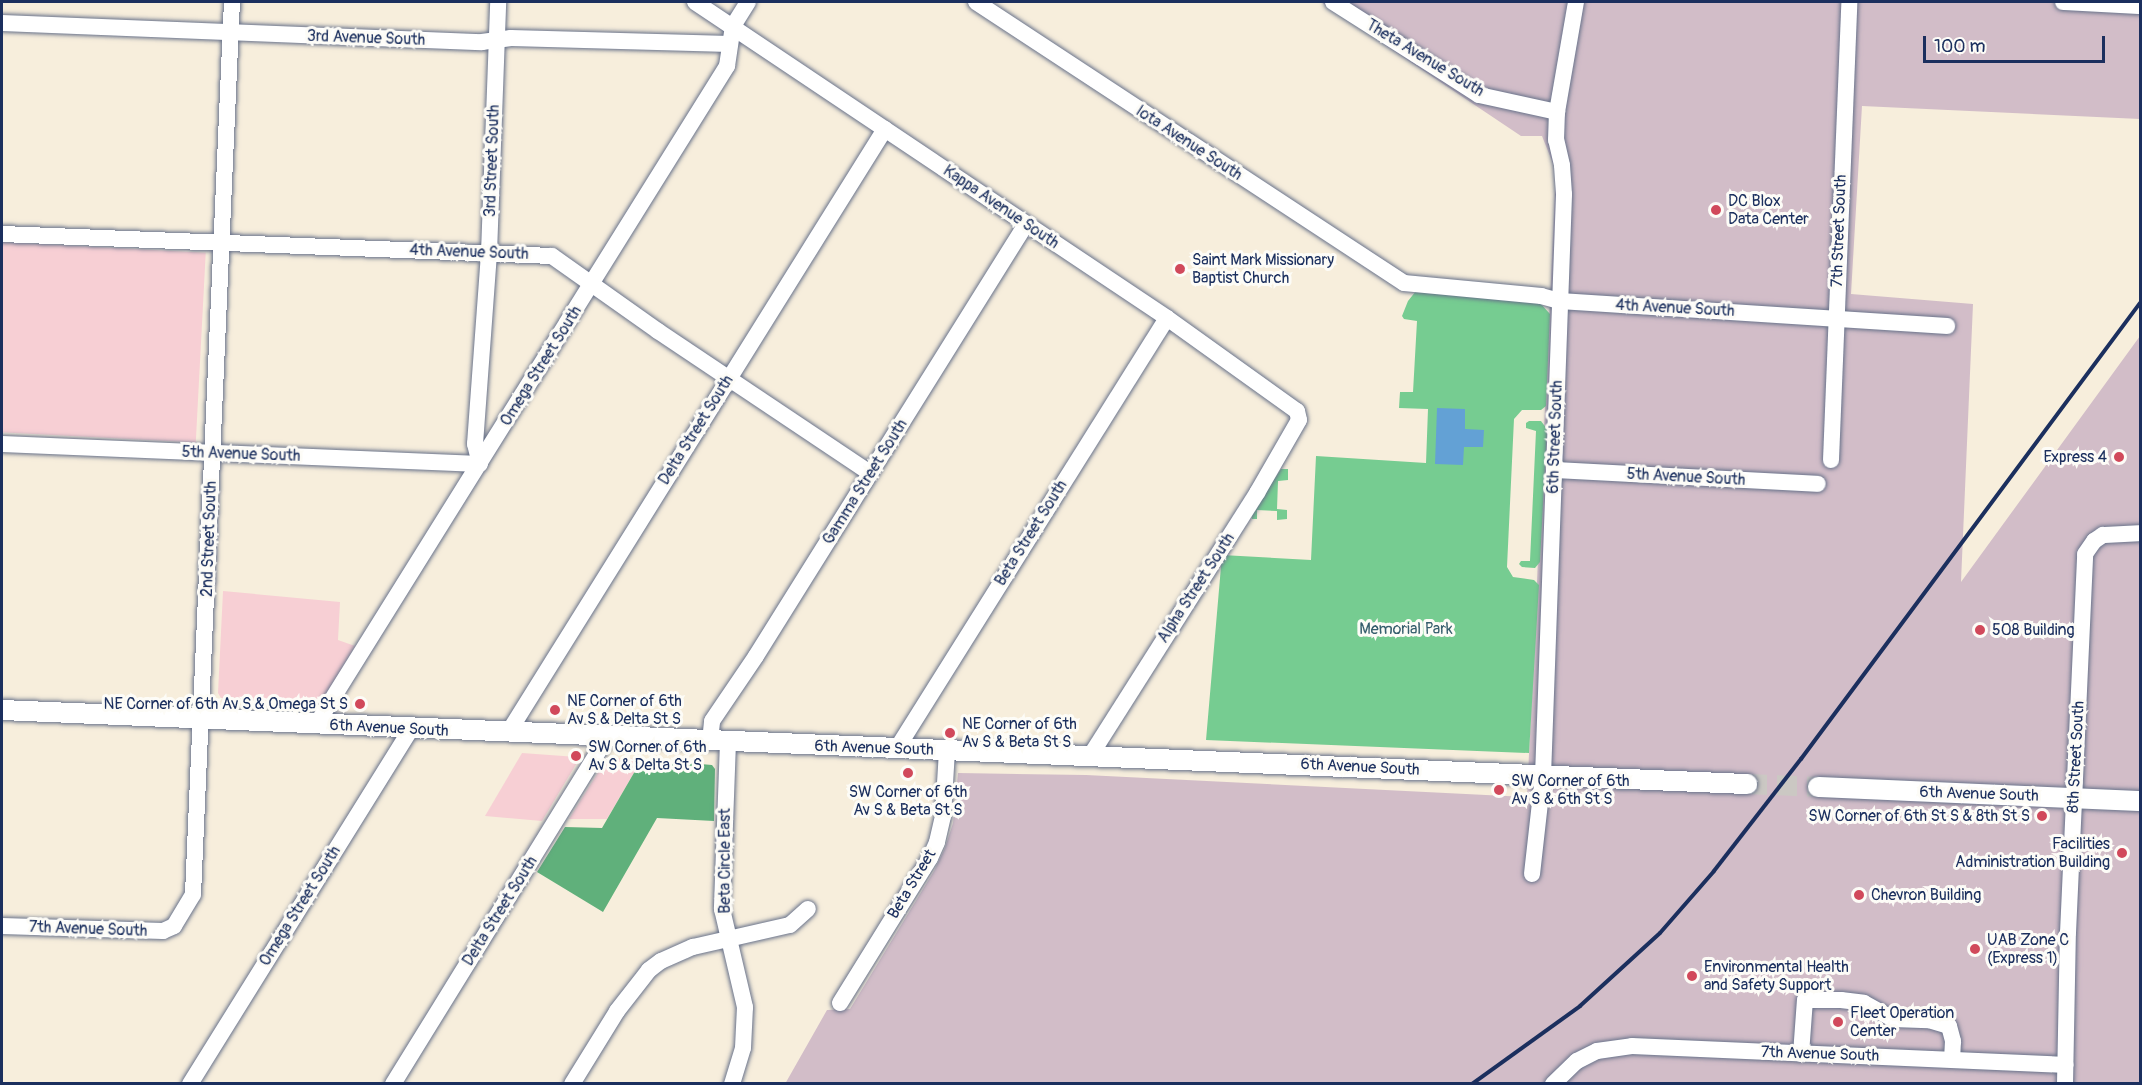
<!DOCTYPE html>
<style>
body{margin:0}
#map{position:relative;width:2142px;height:1085px;overflow:hidden;background:#f7eedc;font-family:Pangolin,sans-serif}
div>[style]{position:absolute}
.built>*{inset:0;background:#f7cfd4;transform-origin:0 0}
.industrial>*{inset:0;background:#d2bdc8}
.green>*{inset:0;background:#76cc91}
.forest>*{inset:0;background:#60b07b}
.water>*{inset:0;background:#63a1d5}
.major-tunnel>*{height:20px;margin-top:-10px;transform-origin:0;background:repeating-linear-gradient(90deg,#cbc8c3 0 20px,transparent 0 30px)}
.roads{filter:drop-shadow(0 0 2px #68728a) drop-shadow(0 0 2px #68728a)}
.minor>*{height:16px;margin:-8px;padding:0 8px;transform-origin:8px;border-radius:8px;background:#fff}
.major>*{height:20px;margin:-10px;padding:0 10px;transform-origin:10px;border-radius:10px;background:#fff}
.rail>*{height:4px;margin:-2px;padding:0 2px;transform-origin:2px;border-radius:2px;background:#1b2f5e}
.dots>*{width:16px;height:16px;translate:-50% -50%;box-sizing:border-box;border:3px solid #fdfcf7;border-radius:50%}
span{translate:-50% -50%;white-space:nowrap;text-align:center;line-height:1.15;-webkit-text-stroke:6px #fdfcf7;paint-order:stroke}
.street-label{font-size:16px;color:#1b2f5e}
.poi-label{font-size:16px;color:#1b2f5e}
.left{translate:0 -50%;text-align:left}
.right{translate:-100% -50%;text-align:right}
.park-label{font-size:16px;color:#365e6d}
.frame{position:absolute;inset:0;border:3px solid #1b2f5e;pointer-events:none}
.scale{position:absolute;left:1923px;top:36px;width:182px;height:27px;box-sizing:border-box;border:3px solid #1b2f5e;border-top:0;padding-left:8px;font-size:18px;line-height:21px;white-space:nowrap;color:#1b2f5e;-webkit-text-stroke:4px #fdfcf7;paint-order:stroke}
</style>
<div id="map">
<div class="built">
<div style="left:2px;top:242px;width:204px;height:190px;rotate:3deg"></div>
<div style="clip-path:polygon(223px 591px,340px 602px,338px 640px,355px 646px,321px 703px,221px 698px,218px 693px)"></div>
<div style="clip-path:polygon(522px 753px,577px 757px,578px 761px,542px 821px,485px 816px)"></div>
<div style="clip-path:polygon(607px 758px,642px 759px,607px 819px,569px 819px)"></div>
</div>
<div class="industrial">
<div style="clip-path:polygon(1321px 2px,2140px 2px,2140px 119px,1862px 106px,1851px 294px,1973px 304px,1961px 582px,2140px 336px,2140px 1083px,785px 1084px,827px 1010px,850px 1009px,934px 871px,945px 848px,953px 823px,958px 773px,1086px 775px,1527px 797px,1556px 171px,1542px 136px,1521px 136px)"></div>
</div>
<div class="green">
<div style="clip-path:polygon(1416px 291px,1509px 299px,1541px 304px,1550px 314px,1546px 406px,1541px 410px,1522px 410px,1514px 419px,1507px 567px,1513px 577px,1534px 580px,1539px 585px,1529px 753px,1206px 740px,1222px 555px,1311px 560px,1316px 456px,1426px 463px,1428px 409px,1399px 408px,1400px 392px,1413px 392px,1417px 321px,1404px 319px,1402px 316px,1408px 301px)"></div>
<div style="clip-path:polygon(1529px 421px,1541px 421px,1547px 429px,1540px 562px,1535px 568px,1522px 567px,1519px 564px,1521px 561px,1530px 561px,1536px 431px,1526px 428px,1526px 423px)"></div>
<div style="clip-path:polygon(1281px 469px,1288px 469px,1288px 480px,1278px 481px,1277px 509px,1287px 510px,1287px 519px,1277px 520px,1277px 511px,1257px 510px,1257px 519px,1252px 519px,1251px 514px)"></div>
</div>
<div class="forest">
<div style="clip-path:polygon(642px 759px,712px 765px,715px 769px,714px 821px,657px 818px,603px 912px,537px 872px,565px 827px,602px 828px)"></div>
</div>
<div class="water">
<div style="clip-path:polygon(1437px 408px,1465px 409px,1465px 429px,1484px 430px,1483px 447px,1464px 447px,1463px 465px,1435px 464px)"></div>
</div>
<div class="major-tunnel">
<div style="left:1747px;top:784px;width:71px;rotate:2.4deg"></div>
</div>
<div class="roads">
<div class="minor">
<div style="left:695px;top:2px;width:568px;rotate:33.8deg"></div>
<div style="left:1167px;top:318px;width:160px;rotate:35.6deg"></div>
<div style="left:1297px;top:411px;width:9px;rotate:77deg"></div>
<div style="left:1299px;top:420px;width:84px;rotate:119.9deg"></div>
<div style="left:1257px;top:493px;width:312px;rotate:122.4deg"></div>
<div style="left:976px;top:2px;width:512px;rotate:33.29deg"></div>
<div style="left:1404px;top:283px;width:138px;rotate:5.4deg"></div>
<div style="left:1541px;top:296px;width:20px;rotate:15deg"></div>
<div style="left:1560px;top:301px;width:388px;rotate:3.7deg"></div>
<div style="left:1333px;top:2px;width:173px;rotate:32.5deg"></div>
<div style="left:1479px;top:95px;width:80px;rotate:12.3deg"></div>
<div style="left:2063px;top:2px;width:77px;rotate:3deg"></div>
<div style="left:2px;top:23px;width:480px;rotate:2.3deg"></div>
<div style="left:482px;top:42px;width:29px;rotate:-8deg"></div>
<div style="left:511px;top:38px;width:219px;rotate:1.6deg"></div>
<div style="left:2px;top:234px;width:550px;rotate:2.29deg"></div>
<div style="left:552px;top:256px;width:130px;rotate:35.3deg"></div>
<div style="left:658px;top:331px;width:255px;rotate:33.8deg"></div>
<div style="left:2px;top:444px;width:478px;rotate:2.4deg"></div>
<div style="left:480px;top:464px;width:21px;rotate:-104deg"></div>
<div style="left:475px;top:444px;width:192px;rotate:-85.8deg"></div>
<div style="left:489px;top:253px;width:251px;rotate:-87.9deg"></div>
<div style="left:1831px;top:460px;width:458px;rotate:-87.7deg"></div>
<div style="left:1554px;top:470px;width:264px;rotate:3deg"></div>
<div style="left:316px;top:725px;width:777px;rotate:-58.05deg"></div>
<div style="left:727px;top:66px;width:40px;rotate:-81.5deg"></div>
<div style="left:733px;top:26px;width:28px;rotate:-58deg"></div>
<div style="left:508px;top:733px;width:712px;rotate:-58.03deg"></div>
<div style="left:710px;top:741px;width:20px;rotate:-84deg"></div>
<div style="left:712px;top:721px;width:78px;rotate:-55.9deg"></div>
<div style="left:756px;top:656px;width:509px;rotate:-57.99deg"></div>
<div style="left:728px;top:742px;width:167px;rotate:92.1deg"></div>
<div style="left:722px;top:909px;width:101px;rotate:76.8deg"></div>
<div style="left:745px;top:1007px;width:41px;rotate:92.8deg"></div>
<div style="left:743px;top:1048px;width:38px;rotate:107deg"></div>
<div style="left:896px;top:750px;width:510px;rotate:-57.9deg"></div>
<div style="left:1532px;top:874px;width:99px;rotate:-83.6deg"></div>
<div style="left:1543px;top:776px;width:582px;rotate:-87.93deg"></div>
<div style="left:1564px;top:194px;width:29px;rotate:-94deg"></div>
<div style="left:1562px;top:165px;width:26px;rotate:-103deg"></div>
<div style="left:1556px;top:140px;width:28px;rotate:-88deg"></div>
<div style="left:1557px;top:112px;width:112px;rotate:-80.2deg"></div>
<div style="left:2px;top:926px;width:161px;rotate:1.8deg"></div>
<div style="left:163px;top:931px;width:12px;rotate:-24deg"></div>
<div style="left:174px;top:926px;width:37px;rotate:-59deg"></div>
<div style="left:193px;top:894px;width:893px;rotate:-87.5deg"></div>
<div style="left:840px;top:1003px;width:171px;rotate:-58.2deg"></div>
<div style="left:930px;top:858px;width:17px;rotate:-66deg"></div>
<div style="left:937px;top:842px;width:27px;rotate:-77deg"></div>
<div style="left:943px;top:816px;width:65px;rotate:-86.5deg"></div>
<div style="left:1801px;top:1054px;width:54px;rotate:-85.8deg"></div>
<div style="left:1805px;top:1000px;width:36px"></div>
<div style="left:1841px;top:1000px;width:23px;rotate:7deg"></div>
<div style="left:1864px;top:1003px;width:33px;rotate:29deg"></div>
<div style="left:1893px;top:1019px;width:36px;rotate:2deg"></div>
<div style="left:1929px;top:1020px;width:21px;rotate:17deg"></div>
<div style="left:1949px;top:1026px;width:16px;rotate:75deg"></div>
<div style="left:1953px;top:1041px;width:18px;rotate:93deg"></div>
<div style="left:190px;top:1084px;width:418px;rotate:-58.1deg"></div>
<div style="left:393px;top:1084px;width:408px;rotate:-58.3deg"></div>
<div style="left:572px;top:1084px;width:86px;rotate:-58.3deg"></div>
<div style="left:617px;top:1011px;width:52px;rotate:-52deg"></div>
<div style="left:649px;top:970px;width:15px;rotate:-37deg"></div>
<div style="left:661px;top:961px;width:35px;rotate:-24deg"></div>
<div style="left:693px;top:947px;width:99px;rotate:-12.8deg"></div>
<div style="left:790px;top:925px;width:24px;rotate:-42deg"></div>
<div style="left:1553px;top:1084px;width:33px;rotate:-44deg"></div>
<div style="left:1577px;top:1061px;width:22px;rotate:-27deg"></div>
<div style="left:1597px;top:1051px;width:35px;rotate:-8deg"></div>
<div style="left:1632px;top:1046px;width:434px;rotate:2.5deg"></div>
<div style="left:2065px;top:1084px;width:151px;rotate:-88.9deg"></div>
<div style="left:2068px;top:933px;width:379px;rotate:-87.4deg"></div>
<div style="left:2085px;top:554px;width:16px;rotate:-55deg"></div>
<div style="left:2094px;top:541px;width:11px;rotate:-34deg"></div>
<div style="left:2103px;top:535px;width:37px;rotate:-3deg"></div>
</div>
<div class="major">
<div style="left:2px;top:710px;width:1747px;rotate:2.43deg"></div>
<div style="left:1818px;top:787px;width:322px;rotate:2.5deg"></div>
</div>
</div>
<div class="rail">
<div style="left:1472px;top:1084px;width:133px;rotate:-35.8deg"></div>
<div style="left:1580px;top:1006px;width:108px;rotate:-42.4deg"></div>
<div style="left:1660px;top:933px;width:82px;rotate:-48.9deg"></div>
<div style="left:1714px;top:871px;width:142px;rotate:-52.2deg"></div>
<div style="left:1801px;top:759px;width:568px;rotate:-53.37deg"></div>
</div>
<div class="dots">
<div style="left:1716px;top:210px;background:#d1495b"></div>
<div style="left:1180px;top:269px;background:#d1495b"></div>
<div style="left:2119px;top:457px;background:#d1495b"></div>
<div style="left:1980px;top:630px;background:#d1495b"></div>
<div style="left:360px;top:704px;background:#d1495b"></div>
<div style="left:555px;top:710px;background:#d1495b"></div>
<div style="left:950px;top:733px;background:#d1495b"></div>
<div style="left:576px;top:756px;background:#d1495b"></div>
<div style="left:908px;top:773px;background:#d1495b"></div>
<div style="left:1499px;top:790px;background:#d1495b"></div>
<div style="left:2042px;top:816px;background:#d1495b"></div>
<div style="left:2122px;top:853px;background:#d1495b"></div>
<div style="left:1859px;top:895px;background:#d1495b"></div>
<div style="left:1975px;top:949px;background:#d1495b"></div>
<div style="left:1692px;top:976px;background:#d1495b"></div>
<div style="left:1838px;top:1022px;background:#d1495b"></div>
</div>
<div class="street-label">
<span style="left:366px;top:38px;rotate:2deg">3rd Avenue South</span>
<span style="left:1425px;top:58px;rotate:31deg">Theta Avenue South</span>
<span style="left:1189px;top:143px;rotate:33deg">Iota Avenue South</span>
<span style="left:492px;top:161px;rotate:-88deg">3rd Street South</span>
<span style="left:1001px;top:207px;rotate:34deg">Kappa Avenue South</span>
<span style="left:1839px;top:231px;rotate:-88deg">7th Street South</span>
<span style="left:469px;top:252px;rotate:2deg">4th Avenue South</span>
<span style="left:1675px;top:308px;rotate:3deg">4th Avenue South</span>
<span style="left:541px;top:366px;rotate:-58deg">Omega Street South</span>
<span style="left:696px;top:430px;rotate:-58deg">Delta Street South</span>
<span style="left:1555px;top:437px;rotate:-88deg">6th Street South</span>
<span style="left:241px;top:454px;rotate:2deg">5th Avenue South</span>
<span style="left:1686px;top:477px;rotate:3deg">5th Avenue South</span>
<span style="left:865px;top:482px;rotate:-58deg">Gamma Street South</span>
<span style="left:1031px;top:533px;rotate:-58deg">Beta Street South</span>
<span style="left:209px;top:539px;rotate:-88deg">2nd Street South</span>
<span style="left:1196px;top:588px;rotate:-57deg">Alpha Street South</span>
<span style="left:389px;top:728px;rotate:3deg">6th Avenue South</span>
<span style="left:874px;top:748px;rotate:2deg">6th Avenue South</span>
<span style="left:2076px;top:757px;rotate:-87deg">8th Street South</span>
<span style="left:1360px;top:767px;rotate:3deg">6th Avenue South</span>
<span style="left:1979px;top:794px;rotate:2deg">6th Avenue South</span>
<span style="left:725px;top:861px;rotate:-90deg">Beta Circle East</span>
<span style="left:912px;top:884px;rotate:-59deg">Beta Street</span>
<span style="left:300px;top:906px;rotate:-58deg">Omega Street South</span>
<span style="left:500px;top:911px;rotate:-58deg">Delta Street South</span>
<span style="left:88px;top:929px;rotate:2deg">7th Avenue South</span>
<span style="left:1820px;top:1054px;rotate:2deg">7th Avenue South</span>
</div>
<div class="poi-label">
<span class="left" style="left:1728px;top:210px">DC Blox<br>Data Center</span>
<span class="left" style="left:1192px;top:269px">Saint Mark Missionary<br>Baptist Church</span>
<span class="right" style="left:2107px;top:457px">Express 4</span>
<span class="left" style="left:1992px;top:630px">508 Building</span>
<span class="left" style="left:567px;top:710px">NE Corner of 6th<br>Av S &amp; Delta St S</span>
<span class="right" style="left:348px;top:704px">NE Corner of 6th Av S &amp; Omega St S</span>
<span class="left" style="left:962px;top:733px">NE Corner of 6th<br>Av S &amp; Beta St S</span>
<span class="left" style="left:588px;top:756px">SW Corner of 6th<br>Av S &amp; Delta St S</span>
<span class="left" style="left:1511px;top:790px">SW Corner of 6th<br>Av S &amp; 6th St S</span>
<span style="left:908px;top:801px">SW Corner of 6th<br>Av S &amp; Beta St S</span>
<span class="right" style="left:2030px;top:816px">SW Corner of 6th St S &amp; 8th St S</span>
<span class="right" style="left:2110px;top:853px">Facilities<br>Administration Building</span>
<span class="left" style="left:1871px;top:895px">Chevron Building</span>
<span class="left" style="left:1987px;top:949px">UAB Zone C<br>(Express 1)</span>
<span class="left" style="left:1704px;top:976px">Environmental Health<br>and Safety Support</span>
<span class="left" style="left:1850px;top:1022px">Fleet Operation<br>Center</span>
</div>
<div class="park-label">
<span style="left:1406px;top:629px">Memorial Park</span>
</div>
<div class="frame"></div>
<div class="scale">100 m</div>
</div>
